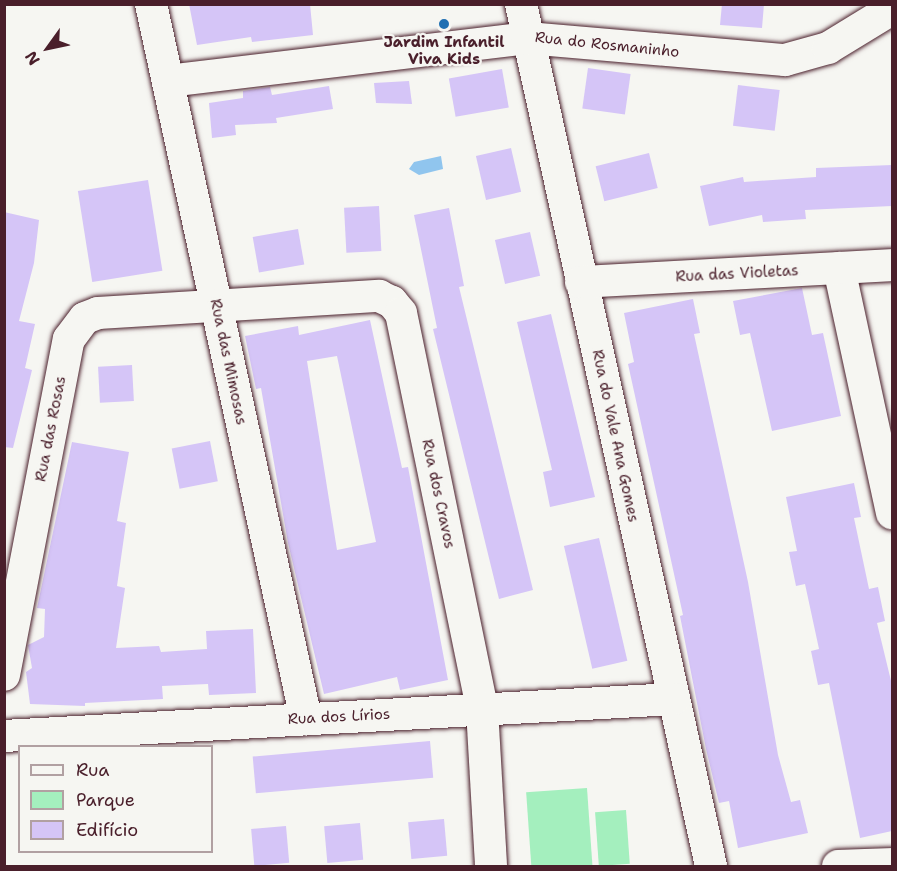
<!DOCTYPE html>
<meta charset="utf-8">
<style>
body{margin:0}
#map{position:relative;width:897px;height:871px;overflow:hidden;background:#f6f6f2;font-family:"Shantell Sans",sans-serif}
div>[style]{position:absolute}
.green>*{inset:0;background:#a4efbe;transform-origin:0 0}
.water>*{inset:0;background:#90c5ee}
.building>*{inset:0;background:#d5c5f7;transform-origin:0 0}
.roads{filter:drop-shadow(0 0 2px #4a1f2b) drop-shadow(0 0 2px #4a1f2b)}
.minor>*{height:32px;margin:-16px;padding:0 16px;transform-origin:16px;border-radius:16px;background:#f6f6f2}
.dots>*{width:16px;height:16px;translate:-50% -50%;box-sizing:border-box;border:3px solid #f6f6f2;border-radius:50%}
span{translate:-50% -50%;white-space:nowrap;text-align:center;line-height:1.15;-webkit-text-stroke:4.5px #f6f6f2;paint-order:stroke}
.poi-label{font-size:15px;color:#4a1f2b;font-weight:700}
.street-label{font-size:15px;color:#4a1f2b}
.frame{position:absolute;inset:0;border:6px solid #4a1f2b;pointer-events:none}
.legend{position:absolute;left:18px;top:745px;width:195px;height:108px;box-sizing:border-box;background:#f6f6f2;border:2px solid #b1a0a2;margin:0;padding:8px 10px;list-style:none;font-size:18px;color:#4a1f2b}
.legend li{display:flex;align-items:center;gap:12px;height:30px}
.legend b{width:30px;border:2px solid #b1a0a2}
.north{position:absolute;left:18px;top:18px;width:60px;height:60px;-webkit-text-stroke:4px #f6f6f2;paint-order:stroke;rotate:237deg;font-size:16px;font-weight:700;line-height:24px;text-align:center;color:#4a1f2b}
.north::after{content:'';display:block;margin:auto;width:21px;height:27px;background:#4a1f2b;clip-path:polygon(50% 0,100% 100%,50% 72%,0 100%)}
</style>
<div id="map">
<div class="green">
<div style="left:587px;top:788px;width:78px;height:61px;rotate:86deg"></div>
<div style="left:626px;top:810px;width:54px;height:31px;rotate:86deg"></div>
</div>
<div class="water">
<div style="clip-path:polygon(441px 156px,443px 169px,419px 175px,409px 169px,414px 162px)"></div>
</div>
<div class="building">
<div style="clip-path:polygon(189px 4px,310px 4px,313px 35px,252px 42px,251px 37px,197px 45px)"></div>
<div style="clip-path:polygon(722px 4px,764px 4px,762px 28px,720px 25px)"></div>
<div style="left:588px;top:68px;width:43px;height:41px;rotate:8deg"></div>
<div style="left:502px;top:69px;width:39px;height:54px;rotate:80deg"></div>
<div style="clip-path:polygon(409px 81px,412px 104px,376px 103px,374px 83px)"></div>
<div style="left:738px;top:85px;width:42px;height:41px;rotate:7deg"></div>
<div style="clip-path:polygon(329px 86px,333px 109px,276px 118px,277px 123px,235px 125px,236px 135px,212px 138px,209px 103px,243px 98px,243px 91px,270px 87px,272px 95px)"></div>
<div style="left:511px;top:148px;width:45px;height:36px;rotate:77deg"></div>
<div style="left:649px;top:153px;width:36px;height:55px;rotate:76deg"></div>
<div style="clip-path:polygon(892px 165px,892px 206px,805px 210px,806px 219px,763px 222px,762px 215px,709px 226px,700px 186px,743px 177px,744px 182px,816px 177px,816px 168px)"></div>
<div style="left:148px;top:180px;width:92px;height:71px;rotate:81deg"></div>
<div style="left:379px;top:206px;width:45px;height:35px;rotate:87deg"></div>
<div style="clip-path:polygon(449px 208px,464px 286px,459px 287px,533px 590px,499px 599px,433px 329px,437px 328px,414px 215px)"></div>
<div style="clip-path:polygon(4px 212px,39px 220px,34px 263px,19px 321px,35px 324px,25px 368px,32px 370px,13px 448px,4px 447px)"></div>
<div style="left:298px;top:229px;width:36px;height:46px;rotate:80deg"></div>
<div style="left:530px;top:232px;width:45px;height:36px;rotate:77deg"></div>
<div style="clip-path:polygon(802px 288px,812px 335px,823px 333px,841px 416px,772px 431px,750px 333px,740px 335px,733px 301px)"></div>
<div style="clip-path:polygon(693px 299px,700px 333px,694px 334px,748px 582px,778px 755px,791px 802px,800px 800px,808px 833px,738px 848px,729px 801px,719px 803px,706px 749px,680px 616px,683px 615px,628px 364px,634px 362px,624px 313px)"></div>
<div style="clip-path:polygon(551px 314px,595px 497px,550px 507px,543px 472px,552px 470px,517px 322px)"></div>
<div style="clip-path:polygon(evenodd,370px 320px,402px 468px,408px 467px,448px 680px,400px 690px,397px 677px,324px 694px,288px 543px,261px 388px,256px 389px,245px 336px,298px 326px,299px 335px,370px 320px,337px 356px,376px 542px,337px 550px,307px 361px,337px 356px)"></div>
<div style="left:132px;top:365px;width:36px;height:34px;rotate:87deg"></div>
<div style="left:210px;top:441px;width:41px;height:39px;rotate:79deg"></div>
<div style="clip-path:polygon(72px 442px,129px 452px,117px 521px,126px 523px,117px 586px,125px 588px,116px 648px,159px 646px,161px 652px,207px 649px,206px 631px,253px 629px,256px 693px,209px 695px,208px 684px,162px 686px,163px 699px,85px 703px,85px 706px,30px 704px,26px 672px,32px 668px,28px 645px,44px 637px,45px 609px,37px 608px)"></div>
<div style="clip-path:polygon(854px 483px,861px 517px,854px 518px,869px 589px,878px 587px,885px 621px,877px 623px,892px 685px,892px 831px,860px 838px,829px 683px,818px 685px,811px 651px,819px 649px,805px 584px,796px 586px,789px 552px,797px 551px,786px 497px)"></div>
<div style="left:599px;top:538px;width:126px;height:36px;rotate:77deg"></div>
<div style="left:430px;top:741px;width:37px;height:178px;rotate:85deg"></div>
<div style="left:444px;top:819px;width:37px;height:36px;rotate:85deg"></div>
<div style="left:360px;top:823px;width:37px;height:36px;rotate:85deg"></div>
<div style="left:286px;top:826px;width:37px;height:35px;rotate:85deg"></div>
</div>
<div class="roads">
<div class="minor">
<div style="left:151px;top:4px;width:732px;rotate:77.77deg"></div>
<div style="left:521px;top:4px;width:883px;rotate:77.57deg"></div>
<div style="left:168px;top:81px;width:362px;rotate:-6.8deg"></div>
<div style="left:527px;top:38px;width:259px;rotate:4.9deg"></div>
<div style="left:785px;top:60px;width:45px;rotate:-15.6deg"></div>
<div style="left:828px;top:48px;width:75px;rotate:-31.4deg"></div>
<div style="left:839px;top:268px;width:251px;rotate:77.8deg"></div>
<div style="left:581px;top:282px;width:311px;rotate:-3.1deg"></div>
<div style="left:4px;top:675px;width:342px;rotate:-79.1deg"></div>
<div style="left:69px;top:339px;width:26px;rotate:-53deg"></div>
<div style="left:85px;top:318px;width:14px;rotate:-21deg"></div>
<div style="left:98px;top:313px;width:282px;rotate:-3.5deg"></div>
<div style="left:379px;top:296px;width:14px;rotate:25deg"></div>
<div style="left:392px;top:302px;width:14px;rotate:51deg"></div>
<div style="left:401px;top:313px;width:404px;rotate:78.4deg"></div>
<div style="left:482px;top:709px;width:157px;rotate:86.7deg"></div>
<div style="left:4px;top:736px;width:671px;rotate:-3.16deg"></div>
<div style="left:838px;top:866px;width:54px;rotate:-2.1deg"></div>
</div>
</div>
<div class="dots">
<div style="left:444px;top:24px;background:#1f6fb2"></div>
</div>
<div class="poi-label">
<span style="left:444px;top:51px">Jardim Infantil<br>Viva Kids</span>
</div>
<div class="street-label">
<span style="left:607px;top:45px;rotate:6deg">Rua do Rosmaninho</span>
<span style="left:737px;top:274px;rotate:-3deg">Rua das Violetas</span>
<span style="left:228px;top:362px;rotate:78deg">Rua das Mimosas</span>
<span style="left:51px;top:429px;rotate:-79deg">Rua das Rosas</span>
<span style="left:615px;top:436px;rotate:78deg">Rua do Vale Ana Gomes</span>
<span style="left:438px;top:494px;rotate:78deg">Rua dos Cravos</span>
<span style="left:339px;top:717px;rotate:-3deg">Rua dos Lírios</span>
</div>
<div class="frame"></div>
<ul class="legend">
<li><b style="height:8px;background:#f6f6f2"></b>Rua</li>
<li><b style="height:16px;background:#a4efbe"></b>Parque</li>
<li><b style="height:16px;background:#d5c5f7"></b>Edifício</li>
</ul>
<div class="north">N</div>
</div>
